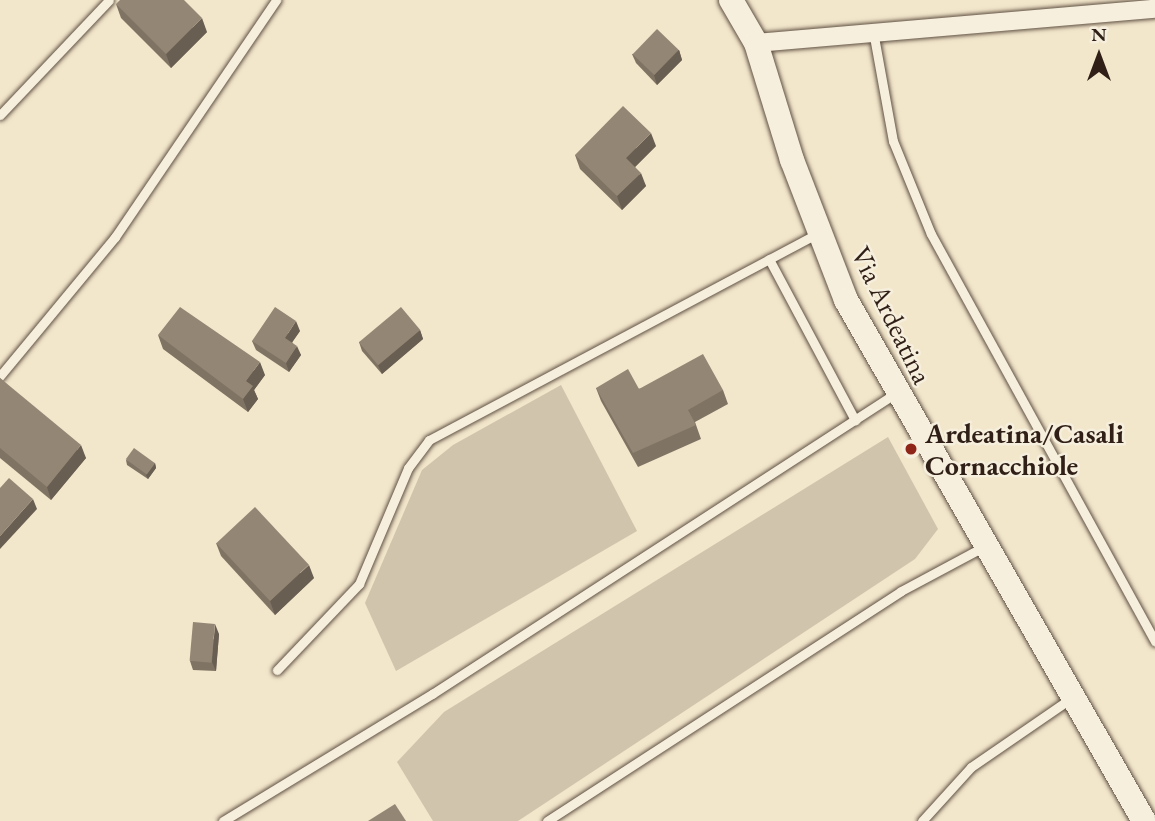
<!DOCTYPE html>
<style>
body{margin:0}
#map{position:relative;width:1155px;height:821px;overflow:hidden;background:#f2e6cb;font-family:"EB Garamond",serif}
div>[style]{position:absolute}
.green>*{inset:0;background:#d1c4ac}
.roads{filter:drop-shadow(0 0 2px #605143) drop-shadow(0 0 2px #605143)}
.lane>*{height:9px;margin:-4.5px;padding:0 4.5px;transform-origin:4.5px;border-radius:4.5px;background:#f7efdd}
.street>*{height:18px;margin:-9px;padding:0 9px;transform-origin:9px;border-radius:9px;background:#f7efdd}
.secondary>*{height:24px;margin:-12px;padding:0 12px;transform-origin:12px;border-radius:12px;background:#f7efdd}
.wall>*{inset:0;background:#7f7364}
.shaded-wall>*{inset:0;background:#685e51}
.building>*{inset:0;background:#948674;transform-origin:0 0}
.dots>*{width:19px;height:19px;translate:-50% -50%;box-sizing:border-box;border:4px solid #f7efdd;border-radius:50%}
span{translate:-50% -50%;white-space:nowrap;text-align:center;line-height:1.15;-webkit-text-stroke:5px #f7efdd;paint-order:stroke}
.street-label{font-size:28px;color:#2f1f16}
.poi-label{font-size:28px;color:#2f1f16;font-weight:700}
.left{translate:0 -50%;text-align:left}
.north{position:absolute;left:1064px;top:21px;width:70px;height:70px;-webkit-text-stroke:5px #f7efdd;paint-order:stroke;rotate:0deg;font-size:19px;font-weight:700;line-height:28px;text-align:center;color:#2f1f16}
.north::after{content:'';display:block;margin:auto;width:24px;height:32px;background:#2f1f16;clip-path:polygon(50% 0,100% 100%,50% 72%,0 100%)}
</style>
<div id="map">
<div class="green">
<div style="clip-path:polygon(561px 385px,637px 531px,396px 671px,365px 603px,422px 470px,453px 445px)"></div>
<div style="clip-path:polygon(888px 437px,938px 529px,915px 559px,518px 821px,433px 821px,397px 762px,444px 712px)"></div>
</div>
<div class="roads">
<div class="lane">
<div style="left:873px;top:31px;width:112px;rotate:79.7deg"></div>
<div style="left:893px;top:141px;width:100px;rotate:67.8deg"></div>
<div style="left:931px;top:234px;width:465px;rotate:61.2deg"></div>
<div style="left:0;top:115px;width:158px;rotate:-46.5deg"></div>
<div style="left:769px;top:259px;width:183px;rotate:61.9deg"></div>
<div style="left:0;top:376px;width:180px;rotate:-50.4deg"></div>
<div style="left:115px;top:237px;width:287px;rotate:-55.8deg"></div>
<div style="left:277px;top:670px;width:119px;rotate:-46.4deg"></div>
<div style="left:359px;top:584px;width:126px;rotate:-67.1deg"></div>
<div style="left:408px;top:468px;width:35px;rotate:-53deg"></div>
<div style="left:429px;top:440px;width:442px;rotate:-28deg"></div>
<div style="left:223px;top:821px;width:245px;rotate:-31.3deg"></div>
<div style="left:432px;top:694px;width:553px;rotate:-32.97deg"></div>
<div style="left:547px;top:821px;width:422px;rotate:-33deg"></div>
<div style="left:901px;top:591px;width:93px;rotate:-28.2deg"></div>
<div style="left:922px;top:821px;width:73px;rotate:-47.8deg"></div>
<div style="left:971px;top:767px;width:120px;rotate:-34.5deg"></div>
</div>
<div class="street">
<div style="left:756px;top:43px;width:400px;rotate:-4.9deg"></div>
</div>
<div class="secondary">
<div style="left:731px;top:0;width:50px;rotate:59.8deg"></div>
<div style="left:756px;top:43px;width:122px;rotate:72.9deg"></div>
<div style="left:792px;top:160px;width:150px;rotate:68.9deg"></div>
<div style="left:846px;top:300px;width:600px;rotate:60.23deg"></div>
</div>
</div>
<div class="wall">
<div style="clip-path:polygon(116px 4px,207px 32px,171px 68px,121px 18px)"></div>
<div style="clip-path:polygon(679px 50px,682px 60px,657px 85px,636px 63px,632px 54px)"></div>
<div style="clip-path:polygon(656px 146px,635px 167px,646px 186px,622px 210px,580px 169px,575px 155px)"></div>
<div style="clip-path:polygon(420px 330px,423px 339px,382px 374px,362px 351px,359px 342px)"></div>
<div style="clip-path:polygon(300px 331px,292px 342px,301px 355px,289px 372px,256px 350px,252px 341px)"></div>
<div style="clip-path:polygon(158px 335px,265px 375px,254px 390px,258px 399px,248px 412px,163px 349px)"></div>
<div style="clip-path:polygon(0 378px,86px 458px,51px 500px,0 458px)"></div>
<div style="clip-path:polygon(596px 388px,723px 390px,728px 404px,695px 422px,701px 439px,638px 467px,601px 401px)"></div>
<div style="clip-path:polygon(126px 460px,155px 463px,156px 468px,148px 479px,127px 465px)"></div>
<div style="clip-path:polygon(216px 543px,314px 578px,275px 615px,221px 556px)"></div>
<div style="clip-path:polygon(219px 634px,216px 671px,193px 670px,190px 661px)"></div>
</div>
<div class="shaded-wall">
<div style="clip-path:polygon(202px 18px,207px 32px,171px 68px,166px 54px)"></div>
<div style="clip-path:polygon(679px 50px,682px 60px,657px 85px,654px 75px)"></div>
<div style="clip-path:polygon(651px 133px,656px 146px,631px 171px,626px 158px)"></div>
<div style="clip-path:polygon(641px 173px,646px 186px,622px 210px,617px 196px)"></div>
<div style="clip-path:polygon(296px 321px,300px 331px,289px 347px,285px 338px)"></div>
<div style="clip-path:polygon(420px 330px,423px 339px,382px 374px,378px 365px)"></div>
<div style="clip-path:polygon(297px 346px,301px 355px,289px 372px,286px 363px)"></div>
<div style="clip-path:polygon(260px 362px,265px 375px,254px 390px,258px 399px,248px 412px,243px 399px,246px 381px)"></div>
<div style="clip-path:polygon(81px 445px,86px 458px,51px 500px,47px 487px)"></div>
<div style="clip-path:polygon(155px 463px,156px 468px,148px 479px,146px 475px)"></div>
<div style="clip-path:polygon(33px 499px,37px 509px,0 549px,0 536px)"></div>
<div style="clip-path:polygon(309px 565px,314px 578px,275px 615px,270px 601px)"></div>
<div style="clip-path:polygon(215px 624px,219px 634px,216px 671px,212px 662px)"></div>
</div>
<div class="building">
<div style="clip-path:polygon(120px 0,184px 0,202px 18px,166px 54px,116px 4px)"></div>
<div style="left:657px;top:29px;width:30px;height:35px;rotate:44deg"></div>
<div style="clip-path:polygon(623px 106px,651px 133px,626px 158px,641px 173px,617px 196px,575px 155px)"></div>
<div style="clip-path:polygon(180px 307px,260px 362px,246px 381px,253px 386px,243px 399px,158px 335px)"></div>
<div style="clip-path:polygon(275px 307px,296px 321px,285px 338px,297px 346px,286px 363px,252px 341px)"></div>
<div style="left:401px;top:307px;width:30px;height:55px;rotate:50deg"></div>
<div style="clip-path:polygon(703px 354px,723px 390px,688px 410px,696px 425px,633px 453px,596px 388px,628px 369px,639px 389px)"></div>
<div style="clip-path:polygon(0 378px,81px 445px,47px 487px,0 448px)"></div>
<div style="left:134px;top:448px;width:26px;height:14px;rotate:36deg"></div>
<div style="clip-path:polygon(9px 478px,33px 499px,0 536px,0 488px)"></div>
<div style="left:255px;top:507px;width:79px;height:53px;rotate:47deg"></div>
<div style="left:193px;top:622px;width:22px;height:39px;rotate:5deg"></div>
<div style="clip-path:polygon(395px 804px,406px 821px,368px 821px)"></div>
</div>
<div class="dots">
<div style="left:911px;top:449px;background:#8f2418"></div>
</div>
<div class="street-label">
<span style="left:892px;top:315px;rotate:64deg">Via Ardeatina</span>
</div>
<div class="poi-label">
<span class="left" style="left:925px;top:449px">Ardeatina/Casali<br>Cornacchiole</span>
</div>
<div class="north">N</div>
</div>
